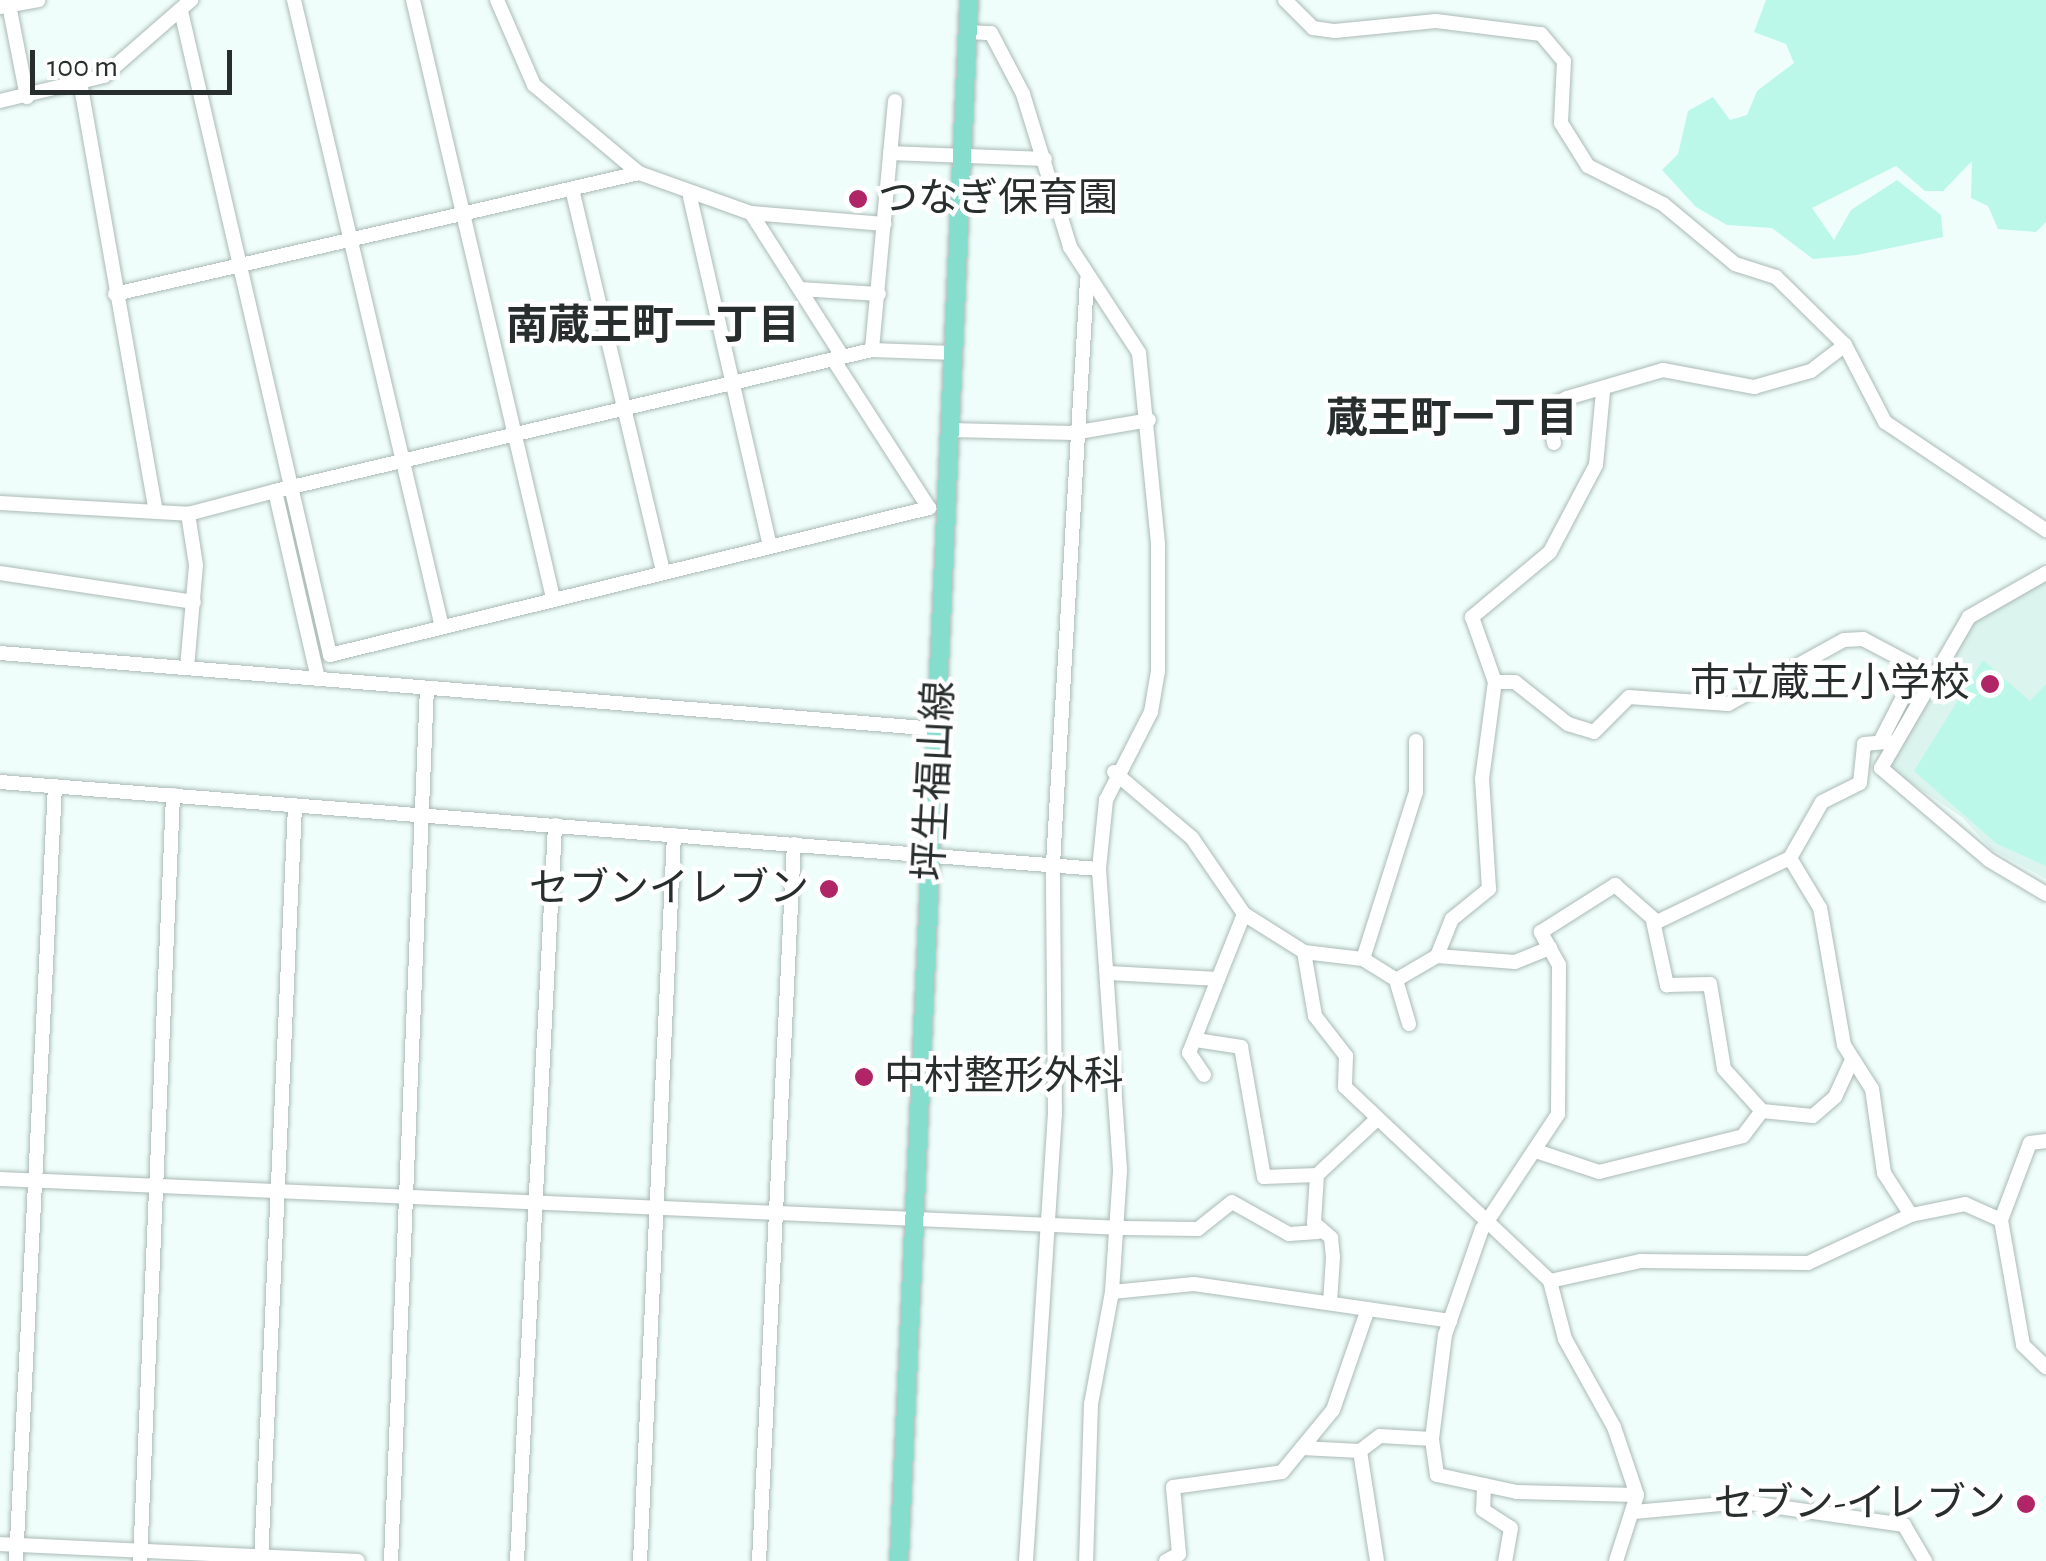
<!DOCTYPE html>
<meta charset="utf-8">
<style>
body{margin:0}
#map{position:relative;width:2046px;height:1561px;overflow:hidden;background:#effefa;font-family:"Alegreya Sans","Noto Sans JP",sans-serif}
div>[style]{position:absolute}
.built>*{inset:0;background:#dcf4ee}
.green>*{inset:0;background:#bcf8ea}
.roads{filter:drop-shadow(0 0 2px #abbab6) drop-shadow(0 0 2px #abbab6)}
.minor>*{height:14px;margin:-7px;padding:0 7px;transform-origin:7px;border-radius:7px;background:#fff}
.major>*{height:18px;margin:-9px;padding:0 9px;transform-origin:9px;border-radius:9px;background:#85ddce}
.dots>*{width:28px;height:28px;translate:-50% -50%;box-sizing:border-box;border:5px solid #fff;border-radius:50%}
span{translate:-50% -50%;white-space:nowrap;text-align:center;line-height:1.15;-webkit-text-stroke:9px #fff;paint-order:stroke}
.poi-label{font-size:40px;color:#282e2d}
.left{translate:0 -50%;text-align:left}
.right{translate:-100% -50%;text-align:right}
.street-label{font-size:40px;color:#282e2d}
.neighbourhood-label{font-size:42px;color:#282e2d;font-weight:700}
.scale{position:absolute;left:30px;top:50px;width:202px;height:45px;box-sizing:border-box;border:5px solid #282e2d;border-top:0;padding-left:12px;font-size:30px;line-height:35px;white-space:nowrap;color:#282e2d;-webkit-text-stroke:8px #fff;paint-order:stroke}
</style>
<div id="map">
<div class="built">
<div style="clip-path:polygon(2046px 581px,2046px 879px,1991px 849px,1963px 818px,1892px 770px,1892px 756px,1971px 623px)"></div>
</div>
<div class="green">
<div style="clip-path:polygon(1766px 0,2046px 0,2046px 222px,2036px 232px,1998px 229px,1988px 206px,1971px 198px,1972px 161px,1943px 191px,1925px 191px,1896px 166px,1812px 208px,1834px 240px,1851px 210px,1897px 180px,1941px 215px,1943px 237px,1857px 255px,1813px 259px,1772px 228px,1727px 225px,1696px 207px,1662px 170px,1678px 154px,1688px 111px,1713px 97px,1730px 120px,1747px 115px,1757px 91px,1794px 63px,1786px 44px,1754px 32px)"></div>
<div style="clip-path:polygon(1983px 660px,2030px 701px,2046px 684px,2046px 866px,1997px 844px,1914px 771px)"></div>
</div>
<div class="roads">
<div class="minor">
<div style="left:8px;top:0;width:99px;rotate:78.9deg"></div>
<div style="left:294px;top:0;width:644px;rotate:76.72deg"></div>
<div style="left:413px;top:0;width:614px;rotate:76.82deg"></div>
<div style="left:497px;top:0;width:93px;rotate:66.5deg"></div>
<div style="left:534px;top:85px;width:137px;rotate:40deg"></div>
<div style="left:639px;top:173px;width:119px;rotate:19.7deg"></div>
<div style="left:751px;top:213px;width:134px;rotate:4.7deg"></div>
<div style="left:1285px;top:0;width:40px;rotate:45deg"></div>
<div style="left:1313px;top:28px;width:22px;rotate:8deg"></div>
<div style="left:1335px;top:31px;width:101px;rotate:-5.7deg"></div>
<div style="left:1436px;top:21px;width:106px;rotate:7.1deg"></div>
<div style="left:1541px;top:34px;width:35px;rotate:50deg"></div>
<div style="left:1564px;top:61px;width:62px;rotate:92.8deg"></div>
<div style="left:1561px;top:123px;width:51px;rotate:57.9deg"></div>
<div style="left:1588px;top:166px;width:84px;rotate:26.9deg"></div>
<div style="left:1663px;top:204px;width:94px;rotate:39.8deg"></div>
<div style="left:1735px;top:264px;width:43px;rotate:17.6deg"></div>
<div style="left:1776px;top:277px;width:97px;rotate:44.6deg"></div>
<div style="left:1845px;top:345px;width:87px;rotate:62.5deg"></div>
<div style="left:1885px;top:422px;width:194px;rotate:33.9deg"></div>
<div style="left:0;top:7px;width:39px;rotate:-10deg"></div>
<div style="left:181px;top:11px;width:661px;rotate:76.97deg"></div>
<div style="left:330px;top:655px;width:617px;rotate:-13.79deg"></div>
<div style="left:929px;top:508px;width:177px;rotate:-122.8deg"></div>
<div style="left:969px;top:32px;width:22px;rotate:3deg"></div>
<div style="left:991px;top:33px;width:69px;rotate:62.3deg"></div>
<div style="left:1023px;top:94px;width:160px;rotate:72.9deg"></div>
<div style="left:1070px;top:247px;width:126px;rotate:56.9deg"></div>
<div style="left:1139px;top:353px;width:193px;rotate:84.3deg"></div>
<div style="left:1158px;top:545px;width:126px;rotate:90deg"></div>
<div style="left:1158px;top:671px;width:42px;rotate:99.7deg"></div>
<div style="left:1151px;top:712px;width:99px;rotate:117.1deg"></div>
<div style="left:1106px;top:800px;width:69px;rotate:95.8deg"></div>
<div style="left:1099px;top:869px;width:303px;rotate:86deg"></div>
<div style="left:1120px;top:1171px;width:121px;rotate:93.8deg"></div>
<div style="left:1112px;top:1292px;width:114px;rotate:100.6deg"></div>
<div style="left:1091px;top:1404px;width:157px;rotate:91.8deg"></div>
<div style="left:81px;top:87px;width:431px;rotate:80deg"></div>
<div style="left:0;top:101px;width:107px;rotate:-13.5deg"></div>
<div style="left:104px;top:76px;width:116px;rotate:-41.1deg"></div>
<div style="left:895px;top:101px;width:250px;rotate:95.3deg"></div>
<div style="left:872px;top:350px;width:82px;rotate:2.1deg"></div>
<div style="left:890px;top:153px;width:155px;rotate:2.2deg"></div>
<div style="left:572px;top:189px;width:394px;rotate:76.6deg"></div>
<div style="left:690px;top:197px;width:358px;rotate:77.1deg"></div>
<div style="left:751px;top:213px;width:169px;rotate:57.5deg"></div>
<div style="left:800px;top:289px;width:79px;rotate:3.6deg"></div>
<div style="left:115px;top:294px;width:538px;rotate:-13deg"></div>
<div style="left:1603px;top:392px;width:73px;rotate:95.5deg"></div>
<div style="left:1596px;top:465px;width:98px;rotate:117.9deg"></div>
<div style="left:1550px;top:552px;width:102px;rotate:140.2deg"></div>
<div style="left:1472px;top:617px;width:69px;rotate:70.5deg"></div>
<div style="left:1495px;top:682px;width:20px"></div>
<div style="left:1515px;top:682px;width:68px;rotate:38.4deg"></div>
<div style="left:1568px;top:724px;width:27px;rotate:17deg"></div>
<div style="left:1594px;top:732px;width:49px;rotate:-45deg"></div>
<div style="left:1629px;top:697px;width:99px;rotate:4deg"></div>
<div style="left:1728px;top:704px;width:132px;rotate:-28.9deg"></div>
<div style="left:1844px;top:640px;width:19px;rotate:-3deg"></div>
<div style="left:1863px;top:639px;width:62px;rotate:27.8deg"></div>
<div style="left:1918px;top:668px;width:79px;rotate:117.2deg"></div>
<div style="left:950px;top:430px;width:123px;rotate:1.4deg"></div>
<div style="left:1073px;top:433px;width:77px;rotate:-9.7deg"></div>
<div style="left:1554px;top:443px;width:36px;rotate:-99deg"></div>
<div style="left:1548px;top:407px;width:21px;rotate:-25deg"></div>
<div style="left:1567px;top:398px;width:100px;rotate:-16.3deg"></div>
<div style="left:1663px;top:370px;width:93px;rotate:10.6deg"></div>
<div style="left:1754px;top:387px;width:59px;rotate:-15.7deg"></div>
<div style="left:1811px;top:371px;width:43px;rotate:-37.4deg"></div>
<div style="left:275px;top:491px;width:613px;rotate:-13.29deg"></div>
<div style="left:0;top:503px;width:188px;rotate:3.3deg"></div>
<div style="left:188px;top:514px;width:90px;rotate:-14.8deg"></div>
<div style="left:275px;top:491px;width:193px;rotate:77.1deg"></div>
<div style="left:0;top:573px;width:196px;rotate:8.5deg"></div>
<div style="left:2046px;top:573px;width:89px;rotate:150.3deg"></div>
<div style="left:1969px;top:617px;width:175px;rotate:120.2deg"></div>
<div style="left:1881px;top:768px;width:142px;rotate:40.4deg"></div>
<div style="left:1989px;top:860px;width:66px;rotate:30.8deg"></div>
<div style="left:0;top:653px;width:940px;rotate:4.64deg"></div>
<div style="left:187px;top:668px;width:103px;rotate:-85deg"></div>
<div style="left:196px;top:565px;width:52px;rotate:-98.9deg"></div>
<div style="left:1114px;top:772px;width:102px;rotate:40.2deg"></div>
<div style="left:1192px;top:838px;width:92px;rotate:55.6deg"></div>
<div style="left:1244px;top:914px;width:71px;rotate:32.3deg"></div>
<div style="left:1304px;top:952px;width:59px;rotate:6.8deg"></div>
<div style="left:1363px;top:959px;width:39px;rotate:32deg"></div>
<div style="left:1396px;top:980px;width:46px;rotate:73.5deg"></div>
<div style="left:0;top:782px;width:1102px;rotate:4.53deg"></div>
<div style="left:1653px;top:921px;width:66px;rotate:77.7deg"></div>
<div style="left:1667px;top:985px;width:43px;rotate:-1.3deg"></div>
<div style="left:1710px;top:984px;width:86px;rotate:80.6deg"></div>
<div style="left:1724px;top:1069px;width:57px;rotate:47.9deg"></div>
<div style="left:1304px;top:952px;width:65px;rotate:80.2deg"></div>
<div style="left:1315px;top:1016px;width:51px;rotate:52.2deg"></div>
<div style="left:1346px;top:1056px;width:31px;rotate:92deg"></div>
<div style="left:1345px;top:1087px;width:282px;rotate:43.4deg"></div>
<div style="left:1437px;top:956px;width:78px;rotate:4.4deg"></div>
<div style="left:1515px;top:962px;width:38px;rotate:-22deg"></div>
<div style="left:1363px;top:959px;width:175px;rotate:-72.4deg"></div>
<div style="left:1416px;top:792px;width:51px;rotate:-90deg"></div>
<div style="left:1109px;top:973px;width:109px;rotate:3.2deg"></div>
<div style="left:1218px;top:979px;width:70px;rotate:-68.2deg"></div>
<div style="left:1396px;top:980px;width:48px;rotate:-30.3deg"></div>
<div style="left:1437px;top:956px;width:40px;rotate:-68deg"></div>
<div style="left:1452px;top:919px;width:48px;rotate:-39deg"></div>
<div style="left:1489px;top:889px;width:110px;rotate:-93.6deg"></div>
<div style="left:1482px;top:779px;width:98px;rotate:-82.4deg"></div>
<div style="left:1196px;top:1040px;width:46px;rotate:8.8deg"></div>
<div style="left:1241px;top:1047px;width:132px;rotate:80deg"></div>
<div style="left:1264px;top:1177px;width:53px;rotate:-2.2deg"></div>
<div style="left:1317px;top:1175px;width:82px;rotate:-43deg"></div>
<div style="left:1204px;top:1075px;width:27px;rotate:-124deg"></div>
<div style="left:1189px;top:1053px;width:79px;rotate:-68.6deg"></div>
<div style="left:1539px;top:1152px;width:63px;rotate:18.4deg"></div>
<div style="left:1599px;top:1172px;width:148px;rotate:-14deg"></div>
<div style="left:1743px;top:1136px;width:31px;rotate:-53deg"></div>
<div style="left:1762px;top:1111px;width:51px;rotate:5.6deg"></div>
<div style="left:1813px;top:1116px;width:29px;rotate:-41deg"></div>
<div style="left:1835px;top:1097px;width:41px;rotate:-65.3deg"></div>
<div style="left:1317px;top:1175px;width:48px;rotate:93.6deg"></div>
<div style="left:1314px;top:1223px;width:23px;rotate:41deg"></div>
<div style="left:1331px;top:1238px;width:19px;rotate:84deg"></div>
<div style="left:1333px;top:1257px;width:46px;rotate:93.7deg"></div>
<div style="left:0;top:1179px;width:1124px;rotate:2.5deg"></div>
<div style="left:1123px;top:1228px;width:75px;rotate:0.8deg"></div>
<div style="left:1198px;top:1229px;width:43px;rotate:-38.5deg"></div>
<div style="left:1232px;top:1202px;width:65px;rotate:29.3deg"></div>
<div style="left:1289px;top:1234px;width:29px;rotate:-4deg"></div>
<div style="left:1911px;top:1215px;width:55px;rotate:-11.5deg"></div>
<div style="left:1965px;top:1204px;width:39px;rotate:24deg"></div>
<div style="left:2001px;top:1220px;width:127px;rotate:80deg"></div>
<div style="left:2023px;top:1345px;width:32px;rotate:44deg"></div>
<div style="left:2001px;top:1220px;width:82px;rotate:-69.4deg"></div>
<div style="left:2030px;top:1143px;width:16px;rotate:-7deg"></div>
<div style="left:1112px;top:1292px;width:82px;rotate:-5.6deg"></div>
<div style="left:1194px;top:1284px;width:259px;rotate:8.2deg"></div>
<div style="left:1302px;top:1448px;width:58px;rotate:3deg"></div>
<div style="left:1360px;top:1451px;width:111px;rotate:81.2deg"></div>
<div style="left:1360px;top:1451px;width:25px;rotate:-37deg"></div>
<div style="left:1380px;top:1436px;width:52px;rotate:3.3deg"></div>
<div style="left:1484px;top:1485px;width:25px;rotate:92deg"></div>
<div style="left:1483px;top:1510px;width:33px;rotate:33deg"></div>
<div style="left:1511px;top:1528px;width:34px;rotate:100deg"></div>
<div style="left:1637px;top:1495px;width:120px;rotate:-178.6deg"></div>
<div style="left:1517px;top:1492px;width:82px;rotate:-168deg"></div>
<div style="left:1437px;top:1475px;width:36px;rotate:-98deg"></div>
<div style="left:1432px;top:1439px;width:105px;rotate:-82.9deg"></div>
<div style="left:1445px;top:1335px;width:112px;rotate:-70.8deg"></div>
<div style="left:1482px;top:1229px;width:138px;rotate:-56.5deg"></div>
<div style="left:1558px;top:1114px;width:149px;rotate:-89.6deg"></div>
<div style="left:1559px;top:965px;width:38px;rotate:-119deg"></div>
<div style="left:1541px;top:932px;width:88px;rotate:-32.4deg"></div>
<div style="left:1615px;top:885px;width:56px;rotate:41.4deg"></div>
<div style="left:1657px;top:922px;width:148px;rotate:-25.7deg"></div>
<div style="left:1634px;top:1512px;width:109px;rotate:-5.2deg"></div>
<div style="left:1743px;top:1502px;width:163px;rotate:8.1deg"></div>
<div style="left:1904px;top:1525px;width:42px;rotate:59.7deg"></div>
<div style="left:0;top:1544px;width:358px;rotate:2.7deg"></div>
<div style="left:16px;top:1561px;width:776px;rotate:-87.12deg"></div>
<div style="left:140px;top:1561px;width:767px;rotate:-87.53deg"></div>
<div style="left:261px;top:1561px;width:755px;rotate:-87.42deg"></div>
<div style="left:391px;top:1561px;width:873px;rotate:-87.64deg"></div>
<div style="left:517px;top:1561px;width:737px;rotate:-87.04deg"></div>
<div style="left:640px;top:1561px;width:727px;rotate:-87.32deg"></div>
<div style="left:759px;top:1561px;width:718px;rotate:-87.21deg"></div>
<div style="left:1026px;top:1561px;width:447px;rotate:-86.3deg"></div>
<div style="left:1055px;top:1115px;width:251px;rotate:-90.5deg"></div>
<div style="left:1053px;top:864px;width:585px;rotate:-86.67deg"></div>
<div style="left:1166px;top:1561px;width:15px;rotate:-28deg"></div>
<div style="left:1179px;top:1554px;width:67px;rotate:-95.1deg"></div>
<div style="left:1173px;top:1487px;width:110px;rotate:-7.8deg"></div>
<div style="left:1282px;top:1472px;width:80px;rotate:-50.6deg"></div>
<div style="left:1333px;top:1410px;width:107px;rotate:-70.9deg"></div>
<div style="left:1616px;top:1561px;width:69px;rotate:-72.3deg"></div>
<div style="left:1637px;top:1495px;width:72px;rotate:-108.7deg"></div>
<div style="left:1614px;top:1427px;width:101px;rotate:-119.1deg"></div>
<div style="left:1565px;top:1339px;width:60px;rotate:-104.5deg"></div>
<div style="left:1550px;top:1281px;width:92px;rotate:-12.5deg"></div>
<div style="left:1640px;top:1261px;width:168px;rotate:0.7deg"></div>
<div style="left:1808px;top:1263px;width:114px;rotate:-25deg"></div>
<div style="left:1911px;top:1215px;width:50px;rotate:-122.7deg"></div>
<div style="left:1884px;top:1173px;width:85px;rotate:-98.1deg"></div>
<div style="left:1872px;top:1089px;width:52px;rotate:-122.5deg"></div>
<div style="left:1844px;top:1045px;width:139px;rotate:-99.9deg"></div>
<div style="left:1820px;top:908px;width:58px;rotate:-121deg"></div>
<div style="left:1790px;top:858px;width:64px;rotate:-60.3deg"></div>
<div style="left:1822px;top:802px;width:42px;rotate:-26.6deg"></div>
<div style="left:1860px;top:783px;width:39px;rotate:-84deg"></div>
<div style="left:1864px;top:744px;width:25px;rotate:-5deg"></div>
</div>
<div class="major">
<div style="left:899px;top:1561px;width:1563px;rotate:-87.43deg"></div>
</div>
</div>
<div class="dots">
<div style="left:858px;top:199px;background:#af2565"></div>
<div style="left:1990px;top:684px;background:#af2565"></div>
<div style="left:829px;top:889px;background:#af2565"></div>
<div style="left:864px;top:1077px;background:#af2565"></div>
<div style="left:2026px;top:1504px;background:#af2565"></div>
</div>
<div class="poi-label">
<span class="left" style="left:878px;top:199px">つなぎ保育園</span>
<span class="right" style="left:1970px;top:684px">市立蔵王小学校</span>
<span class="right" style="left:809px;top:889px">セブンイレブン</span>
<span class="left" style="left:884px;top:1077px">中村整形外科</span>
<span class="right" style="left:2006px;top:1504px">セブン-イレブン</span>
</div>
<div class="street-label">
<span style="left:935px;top:781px;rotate:-87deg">坪生福山線</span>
</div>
<div class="neighbourhood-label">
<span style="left:653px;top:326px">南蔵王町一丁目</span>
<span style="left:1452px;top:419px">蔵王町一丁目</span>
</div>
<div class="scale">100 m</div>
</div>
